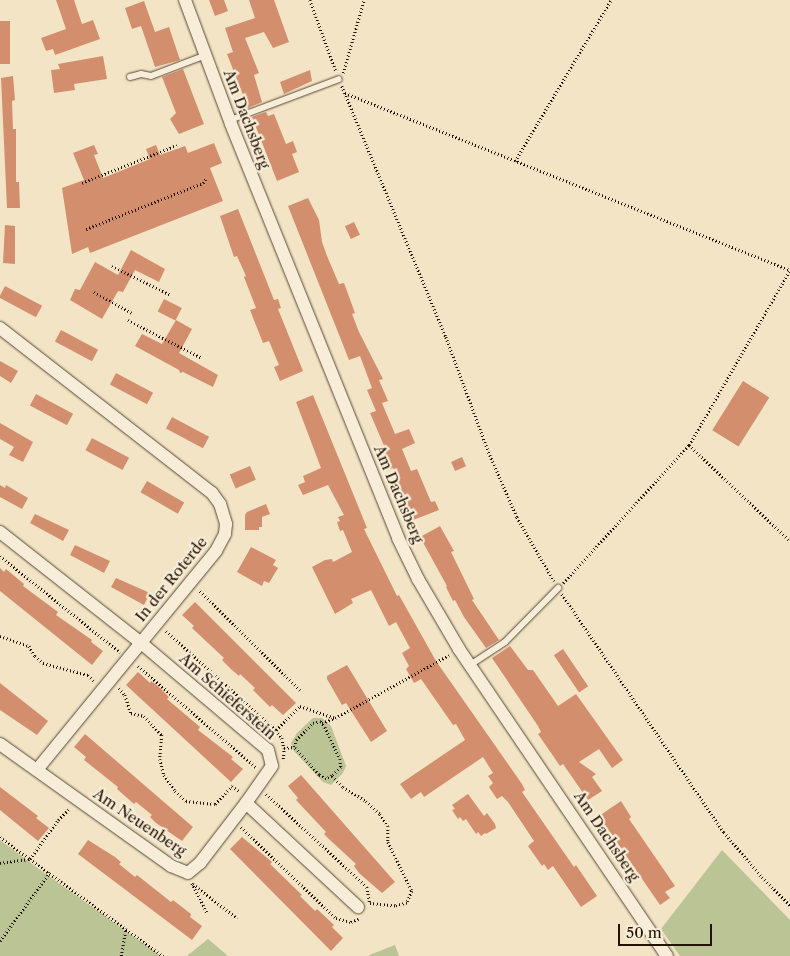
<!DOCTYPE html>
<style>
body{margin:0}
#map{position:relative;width:790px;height:956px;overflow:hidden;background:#f3e4c5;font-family:"Libre Caslon Text",serif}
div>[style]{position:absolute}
.green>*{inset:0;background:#bac495}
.building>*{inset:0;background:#d38f6d;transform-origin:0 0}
.path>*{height:2.5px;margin-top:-1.25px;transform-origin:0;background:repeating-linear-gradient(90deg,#221302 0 1px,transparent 0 3.5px)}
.roads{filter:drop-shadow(0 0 1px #564733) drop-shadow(0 0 1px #564733)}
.service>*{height:6px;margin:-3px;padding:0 3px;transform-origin:3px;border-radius:3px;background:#f7edd9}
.minor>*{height:12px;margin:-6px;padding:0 6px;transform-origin:6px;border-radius:6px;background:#f7edd9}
span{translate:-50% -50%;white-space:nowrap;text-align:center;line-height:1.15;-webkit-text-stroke:4.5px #f7edd9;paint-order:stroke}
.street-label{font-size:15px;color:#221302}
.scale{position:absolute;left:618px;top:924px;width:94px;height:22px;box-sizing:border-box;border:2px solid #221302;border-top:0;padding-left:6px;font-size:15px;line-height:18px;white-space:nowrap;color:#221302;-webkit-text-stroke:4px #f7edd9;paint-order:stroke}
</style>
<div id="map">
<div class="green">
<div style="clip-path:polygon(313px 718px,322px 718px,331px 726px,346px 766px,343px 773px,331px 785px,323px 782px,293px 750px,291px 743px,297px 733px)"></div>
<div style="clip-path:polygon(0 840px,39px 869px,161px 956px,0 956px)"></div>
<div style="clip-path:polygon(722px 850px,790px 920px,790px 956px,680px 956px,661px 929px)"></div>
<div style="clip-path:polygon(208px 939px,228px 956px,187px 956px)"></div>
<div style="clip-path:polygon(395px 945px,399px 956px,368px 956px,372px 954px)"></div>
</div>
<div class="building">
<div style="clip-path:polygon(56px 0,74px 0,82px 24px,93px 20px,100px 39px,55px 55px,53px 49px,46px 51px,41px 38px,66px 29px)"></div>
<div style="clip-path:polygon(209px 0,224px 0,228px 11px,215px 16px)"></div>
<div style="clip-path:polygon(249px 0,274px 0,289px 42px,273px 48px,264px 32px,245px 38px,259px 73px,254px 75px,262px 102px,248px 108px,227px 54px,233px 52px,225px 28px,255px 18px)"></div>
<div style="clip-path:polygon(144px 1px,155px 32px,169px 27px,180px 60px,155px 67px,141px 26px,132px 29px,125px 8px)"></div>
<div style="left:10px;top:21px;width:43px;height:10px;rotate:90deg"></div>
<div style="clip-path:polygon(103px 56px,107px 79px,74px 84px,75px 90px,54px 93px,51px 70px,60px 69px,58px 64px)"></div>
<div style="clip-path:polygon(183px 69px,204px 124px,179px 134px,170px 119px,176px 113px,162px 77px)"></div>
<div style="clip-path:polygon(310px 70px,312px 81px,284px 94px,280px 82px)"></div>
<div style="clip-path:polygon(13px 76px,15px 100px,12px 101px,13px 129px,16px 129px,16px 182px,19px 182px,20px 208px,7px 208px,1px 78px)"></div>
<div style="clip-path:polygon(266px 112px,268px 116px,274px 114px,286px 144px,293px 141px,297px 152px,292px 154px,299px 172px,277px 181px,252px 117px)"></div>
<div style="clip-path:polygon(214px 143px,222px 163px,210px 168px,223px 201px,90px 253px,88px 247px,72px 254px,62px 188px,84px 180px,73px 153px,94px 145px,98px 154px,94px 155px,103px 178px,150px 159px,146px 149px,156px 145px,160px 155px,185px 146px,188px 153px)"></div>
<div style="clip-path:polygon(308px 198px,319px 220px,322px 242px,327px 256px,339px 284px,344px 283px,355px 313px,352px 314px,359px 332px,383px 379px,379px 380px,388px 401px,382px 403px,395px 434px,409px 429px,415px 443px,402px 449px,411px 471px,417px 469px,431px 502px,435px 501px,439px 510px,413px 520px,393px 468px,390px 469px,382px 449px,385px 448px,370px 413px,376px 411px,367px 390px,372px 388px,360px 356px,349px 360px,288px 206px)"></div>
<div style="clip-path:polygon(238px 209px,274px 300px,278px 299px,281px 308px,278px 309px,303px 371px,280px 381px,274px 367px,279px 365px,269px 341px,263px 343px,250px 310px,256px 308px,244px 277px,246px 276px,237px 256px,234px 257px,220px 216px)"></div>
<div style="left:354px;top:222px;width:14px;height:10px;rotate:65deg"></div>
<div style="clip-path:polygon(5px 225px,15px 226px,15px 264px,3px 263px)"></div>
<div style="clip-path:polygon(131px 250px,165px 269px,159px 282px,135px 270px,123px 292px,118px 291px,102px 319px,70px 300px,75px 289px,80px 290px,95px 262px,118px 275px)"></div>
<div style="left:5px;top:286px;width:42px;height:13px;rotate:28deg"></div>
<div style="left:164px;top:299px;width:20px;height:14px;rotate:27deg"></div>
<div style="clip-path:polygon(176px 320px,192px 329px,179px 353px,218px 375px,213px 387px,183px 372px,180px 373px,179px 370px,135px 346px,142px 334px,162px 344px)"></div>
<div style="left:61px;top:330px;width:42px;height:13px;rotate:28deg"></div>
<div style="clip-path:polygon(0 361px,18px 371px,11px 383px,0 376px)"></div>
<div style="left:116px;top:373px;width:42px;height:13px;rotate:28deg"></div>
<div style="left:743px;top:381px;width:31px;height:58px;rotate:32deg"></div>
<div style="left:36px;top:394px;width:42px;height:13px;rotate:28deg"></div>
<div style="clip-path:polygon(313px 395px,367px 528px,364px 529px,397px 596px,399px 595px,436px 661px,522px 784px,525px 790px,522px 792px,574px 867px,576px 865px,597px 896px,581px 907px,553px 866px,548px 870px,544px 864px,542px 866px,528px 846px,534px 841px,508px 802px,502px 796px,497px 799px,489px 787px,493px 783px,488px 776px,493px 773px,483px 757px,424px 797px,421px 792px,411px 799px,400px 784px,465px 740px,456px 724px,453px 725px,421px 679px,414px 683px,406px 669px,409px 666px,402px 653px,410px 648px,396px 622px,389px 626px,371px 590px,351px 599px,353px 603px,335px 614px,312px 567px,325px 560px,332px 559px,333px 562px,352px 552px,343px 530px,340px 531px,337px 522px,340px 521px,338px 517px,344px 515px,328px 485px,303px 495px,298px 485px,305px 482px,303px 476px,321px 468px,296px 402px)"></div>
<div style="left:172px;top:417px;width:42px;height:13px;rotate:28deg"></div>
<div style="clip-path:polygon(0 423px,33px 442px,23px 462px,9px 455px,14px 447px,0 439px)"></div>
<div style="left:92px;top:438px;width:42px;height:14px;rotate:28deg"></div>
<div style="left:462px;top:457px;width:10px;height:12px;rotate:66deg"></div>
<div style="left:250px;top:466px;width:15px;height:22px;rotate:67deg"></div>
<div style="left:147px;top:481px;width:43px;height:13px;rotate:30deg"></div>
<div style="clip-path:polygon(0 485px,5px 488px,6px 485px,28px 498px,22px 509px,0 497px)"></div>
<div style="clip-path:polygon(266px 504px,270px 514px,262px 517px,262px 527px,259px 527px,259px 530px,245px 530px,245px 515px,247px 512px)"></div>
<div style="clip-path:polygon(35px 514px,69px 530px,63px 541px,30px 523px)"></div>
<div style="clip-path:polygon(440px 526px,454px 551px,451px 552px,474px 599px,472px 600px,499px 640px,486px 648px,464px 617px,455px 600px,453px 601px,446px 587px,447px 586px,420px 537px)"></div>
<div style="clip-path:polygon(75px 545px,110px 561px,104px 573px,70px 555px)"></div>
<div style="clip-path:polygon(251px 547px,276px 560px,273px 565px,278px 568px,269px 583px,264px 581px,262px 586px,237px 572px)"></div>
<div style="clip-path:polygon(0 568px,4px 572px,6px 569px,24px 584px,23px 586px,58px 612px,56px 615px,92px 640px,91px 642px,103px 651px,92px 665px,0 591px)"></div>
<div style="clip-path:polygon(116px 578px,150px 593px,144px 605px,111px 587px)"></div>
<div style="clip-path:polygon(195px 602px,296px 703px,283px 715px,272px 705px,270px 707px,253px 690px,255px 688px,240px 674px,239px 676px,232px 670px,222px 660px,224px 658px,192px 628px,194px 626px,182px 615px)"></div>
<div style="clip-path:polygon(510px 646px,528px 670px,533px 670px,558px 706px,576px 694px,623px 760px,612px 768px,599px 749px,579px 762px,596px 774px,592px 777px,602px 791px,588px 800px,563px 764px,560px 766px,538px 734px,541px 732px,538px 726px,492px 658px)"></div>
<div style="left:563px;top:649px;width:45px;height:11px;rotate:56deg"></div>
<div style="clip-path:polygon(347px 665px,387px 731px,371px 742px,346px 703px,342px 705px,327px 679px,327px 676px)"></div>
<div style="clip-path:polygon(138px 672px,150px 683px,151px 681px,158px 686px,169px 697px,167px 699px,200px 727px,198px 730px,233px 757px,231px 759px,243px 769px,231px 782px,126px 685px)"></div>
<div style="clip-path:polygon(0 683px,48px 721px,37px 735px,0 710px)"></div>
<div style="clip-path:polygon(85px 734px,193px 827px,182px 841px,156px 823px,150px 817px,152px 815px,136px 802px,134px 804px,117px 789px,118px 787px,84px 760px,86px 757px,74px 747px)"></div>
<div style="clip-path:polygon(301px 775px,395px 882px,382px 893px,359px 873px,354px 866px,356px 864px,330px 840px,324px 834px,326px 832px,296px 800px,298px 798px,288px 786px)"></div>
<div style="clip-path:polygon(0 787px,38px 816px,36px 818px,49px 828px,38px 841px,0 810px)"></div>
<div style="clip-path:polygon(468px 794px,484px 816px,487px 813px,495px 824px,496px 828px,486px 834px,485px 833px,481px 836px,478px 832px,476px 834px,466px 819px,463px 821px,460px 817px,458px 819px,452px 810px,455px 809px,452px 805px)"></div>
<div style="clip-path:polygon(621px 801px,631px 817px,629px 819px,675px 886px,665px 892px,670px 898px,660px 905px,599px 816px)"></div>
<div style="clip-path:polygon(242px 837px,272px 862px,270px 864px,302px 895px,300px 896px,315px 911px,317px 909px,334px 925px,332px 927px,343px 938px,331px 951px,230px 849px)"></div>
<div style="clip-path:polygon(88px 840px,115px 857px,121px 862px,119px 864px,135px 877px,137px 875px,171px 902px,173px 900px,191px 914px,190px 917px,202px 926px,192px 940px,78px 854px)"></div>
</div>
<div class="path">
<div style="left:310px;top:0;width:76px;rotate:69.9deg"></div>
<div style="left:343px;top:73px;width:76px;rotate:-74deg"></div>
<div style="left:342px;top:86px;width:272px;rotate:67.5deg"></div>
<div style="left:446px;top:337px;width:126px;rotate:69.6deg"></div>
<div style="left:490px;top:455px;width:68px;rotate:66.5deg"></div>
<div style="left:517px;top:517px;width:74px;rotate:60deg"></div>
<div style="left:345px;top:93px;width:479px;rotate:21.7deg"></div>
<div style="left:515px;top:161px;width:187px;rotate:-59.2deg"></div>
<div style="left:82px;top:183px;width:102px;rotate:-21.8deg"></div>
<div style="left:86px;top:229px;width:126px;rotate:-21.5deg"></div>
<div style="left:203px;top:183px;width:6px;rotate:-59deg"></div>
<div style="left:112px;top:266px;width:66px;rotate:26.2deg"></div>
<div style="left:94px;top:292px;width:43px;rotate:28.9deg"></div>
<div style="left:128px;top:320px;width:83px;rotate:27.2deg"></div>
<div style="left:689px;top:445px;width:139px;rotate:43.5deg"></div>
<div style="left:0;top:556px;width:154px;rotate:38.7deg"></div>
<div style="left:563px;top:583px;width:187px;rotate:-47.6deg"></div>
<div style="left:689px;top:445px;width:202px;rotate:-60deg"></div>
<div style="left:200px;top:591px;width:141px;rotate:44.7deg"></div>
<div style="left:562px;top:594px;width:288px;rotate:55.8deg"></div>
<div style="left:724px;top:832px;width:59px;rotate:49.8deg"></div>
<div style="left:762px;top:877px;width:40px;rotate:45deg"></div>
<div style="left:166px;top:631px;width:148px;rotate:42deg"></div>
<div style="left:276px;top:730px;width:10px;rotate:53deg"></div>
<div style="left:282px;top:738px;width:10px;rotate:79deg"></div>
<div style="left:284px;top:748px;width:10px;rotate:-6deg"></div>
<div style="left:0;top:636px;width:31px;rotate:19deg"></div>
<div style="left:29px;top:646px;width:12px;rotate:59deg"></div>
<div style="left:35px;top:656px;width:11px;rotate:41deg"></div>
<div style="left:43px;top:663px;width:47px;rotate:14.9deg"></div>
<div style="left:88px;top:675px;width:8px;rotate:45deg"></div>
<div style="left:138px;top:666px;width:157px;rotate:40.6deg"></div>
<div style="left:119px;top:688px;width:9px;rotate:49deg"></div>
<div style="left:125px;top:695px;width:19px;rotate:72deg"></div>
<div style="left:131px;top:713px;width:13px;rotate:13deg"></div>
<div style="left:144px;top:716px;width:26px;rotate:47deg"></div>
<div style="left:162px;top:735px;width:24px;rotate:95deg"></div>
<div style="left:160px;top:759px;width:16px;rotate:76deg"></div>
<div style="left:164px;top:775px;width:19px;rotate:55deg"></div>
<div style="left:175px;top:791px;width:15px;rotate:42deg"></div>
<div style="left:186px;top:801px;width:29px;rotate:6deg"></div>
<div style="left:215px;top:804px;width:25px;rotate:-47deg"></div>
<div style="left:232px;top:786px;width:10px;rotate:37deg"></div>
<div style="left:322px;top:723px;width:14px;rotate:-21deg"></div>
<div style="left:276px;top:730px;width:34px;rotate:-45deg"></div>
<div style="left:300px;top:706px;width:37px;rotate:19deg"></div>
<div style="left:335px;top:718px;width:130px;rotate:-28.9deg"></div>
<div style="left:283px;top:759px;width:11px;rotate:-85deg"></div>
<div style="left:332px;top:776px;width:7px;rotate:153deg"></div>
<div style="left:326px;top:779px;width:8px;rotate:-150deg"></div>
<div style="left:319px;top:775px;width:38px;rotate:-132deg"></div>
<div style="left:294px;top:747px;width:7px;rotate:-74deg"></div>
<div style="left:296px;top:740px;width:24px;rotate:-45deg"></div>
<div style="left:313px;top:723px;width:8px;rotate:-14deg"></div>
<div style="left:321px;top:721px;width:7px;rotate:56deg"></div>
<div style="left:325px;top:727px;width:35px;rotate:65deg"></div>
<div style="left:340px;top:759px;width:8px;rotate:83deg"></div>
<div style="left:341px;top:767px;width:13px;rotate:135deg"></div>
<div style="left:332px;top:776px;width:16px;rotate:45deg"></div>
<div style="left:343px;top:787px;width:27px;rotate:31deg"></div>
<div style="left:366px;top:801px;width:19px;rotate:43deg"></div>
<div style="left:380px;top:814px;width:14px;rotate:56deg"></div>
<div style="left:388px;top:826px;width:16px;rotate:90deg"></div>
<div style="left:388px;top:842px;width:55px;rotate:63.9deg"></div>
<div style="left:412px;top:891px;width:13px;rotate:113deg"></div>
<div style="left:407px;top:903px;width:12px;rotate:166deg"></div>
<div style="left:395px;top:906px;width:27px;rotate:-174deg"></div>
<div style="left:266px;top:794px;width:137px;rotate:42.6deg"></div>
<div style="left:367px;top:887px;width:17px;rotate:80deg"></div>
<div style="left:241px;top:827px;width:132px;rotate:43.8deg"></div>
<div style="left:336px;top:918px;width:16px;rotate:15deg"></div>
<div style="left:351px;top:922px;width:8px;rotate:-23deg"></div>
<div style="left:0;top:837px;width:37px;rotate:36deg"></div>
<div style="left:30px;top:859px;width:48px;rotate:-54.3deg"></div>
<div style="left:58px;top:820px;width:17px;rotate:-45deg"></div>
<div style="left:0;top:863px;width:30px;rotate:-8deg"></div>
<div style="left:30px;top:859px;width:165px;rotate:36.1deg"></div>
<div style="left:192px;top:883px;width:34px;rotate:63deg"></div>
<div style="left:193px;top:884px;width:56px;rotate:37.7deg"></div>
<div style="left:0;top:941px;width:85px;rotate:-54.1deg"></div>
<div style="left:121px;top:956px;width:28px;rotate:-80deg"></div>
</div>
<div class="roads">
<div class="service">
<div style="left:130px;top:77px;width:11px;rotate:-15deg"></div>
<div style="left:141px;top:74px;width:10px;rotate:11deg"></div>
<div style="left:151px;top:76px;width:59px;rotate:-20.9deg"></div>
<div style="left:230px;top:120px;width:116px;rotate:-20.6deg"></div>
<div style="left:470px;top:665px;width:42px;rotate:-33.3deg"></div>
<div style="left:505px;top:642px;width:76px;rotate:-45.5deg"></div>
</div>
<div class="minor">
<div style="left:185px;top:0;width:132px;rotate:69.6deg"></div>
<div style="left:231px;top:124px;width:446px;rotate:68deg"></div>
<div style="left:398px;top:538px;width:46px;rotate:64deg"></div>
<div style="left:418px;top:579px;width:81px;rotate:59.6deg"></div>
<div style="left:459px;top:649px;width:371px;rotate:55.9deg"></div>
<div style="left:0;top:328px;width:269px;rotate:37.9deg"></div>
<div style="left:212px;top:493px;width:14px;rotate:54deg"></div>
<div style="left:220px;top:504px;width:21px;rotate:73deg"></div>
<div style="left:226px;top:524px;width:10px;rotate:96deg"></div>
<div style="left:225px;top:534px;width:19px;rotate:118deg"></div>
<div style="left:216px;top:551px;width:283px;rotate:129.3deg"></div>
<div style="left:0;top:532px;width:178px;rotate:38.2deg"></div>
<div style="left:140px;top:642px;width:167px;rotate:40.2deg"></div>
<div style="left:268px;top:750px;width:16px;rotate:76deg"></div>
<div style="left:272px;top:766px;width:45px;rotate:125.1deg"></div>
<div style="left:246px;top:803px;width:153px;rotate:42.9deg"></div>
<div style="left:0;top:744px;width:210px;rotate:35.5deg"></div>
<div style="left:171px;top:866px;width:18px;rotate:22deg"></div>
<div style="left:188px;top:873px;width:16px;rotate:-40deg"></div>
<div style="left:200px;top:863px;width:76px;rotate:-52.5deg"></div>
</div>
</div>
<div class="street-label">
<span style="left:247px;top:119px;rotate:69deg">Am Dachsberg</span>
<span style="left:399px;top:494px;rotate:67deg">Am Dachsberg</span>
<span style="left:171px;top:579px;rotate:-51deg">In der Roterde</span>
<span style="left:228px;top:696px;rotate:41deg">Am Schieferstein</span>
<span style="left:140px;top:822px;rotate:34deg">Am Neuenberg</span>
<span style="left:607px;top:836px;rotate:56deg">Am Dachsberg</span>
</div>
<div class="scale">50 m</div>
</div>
